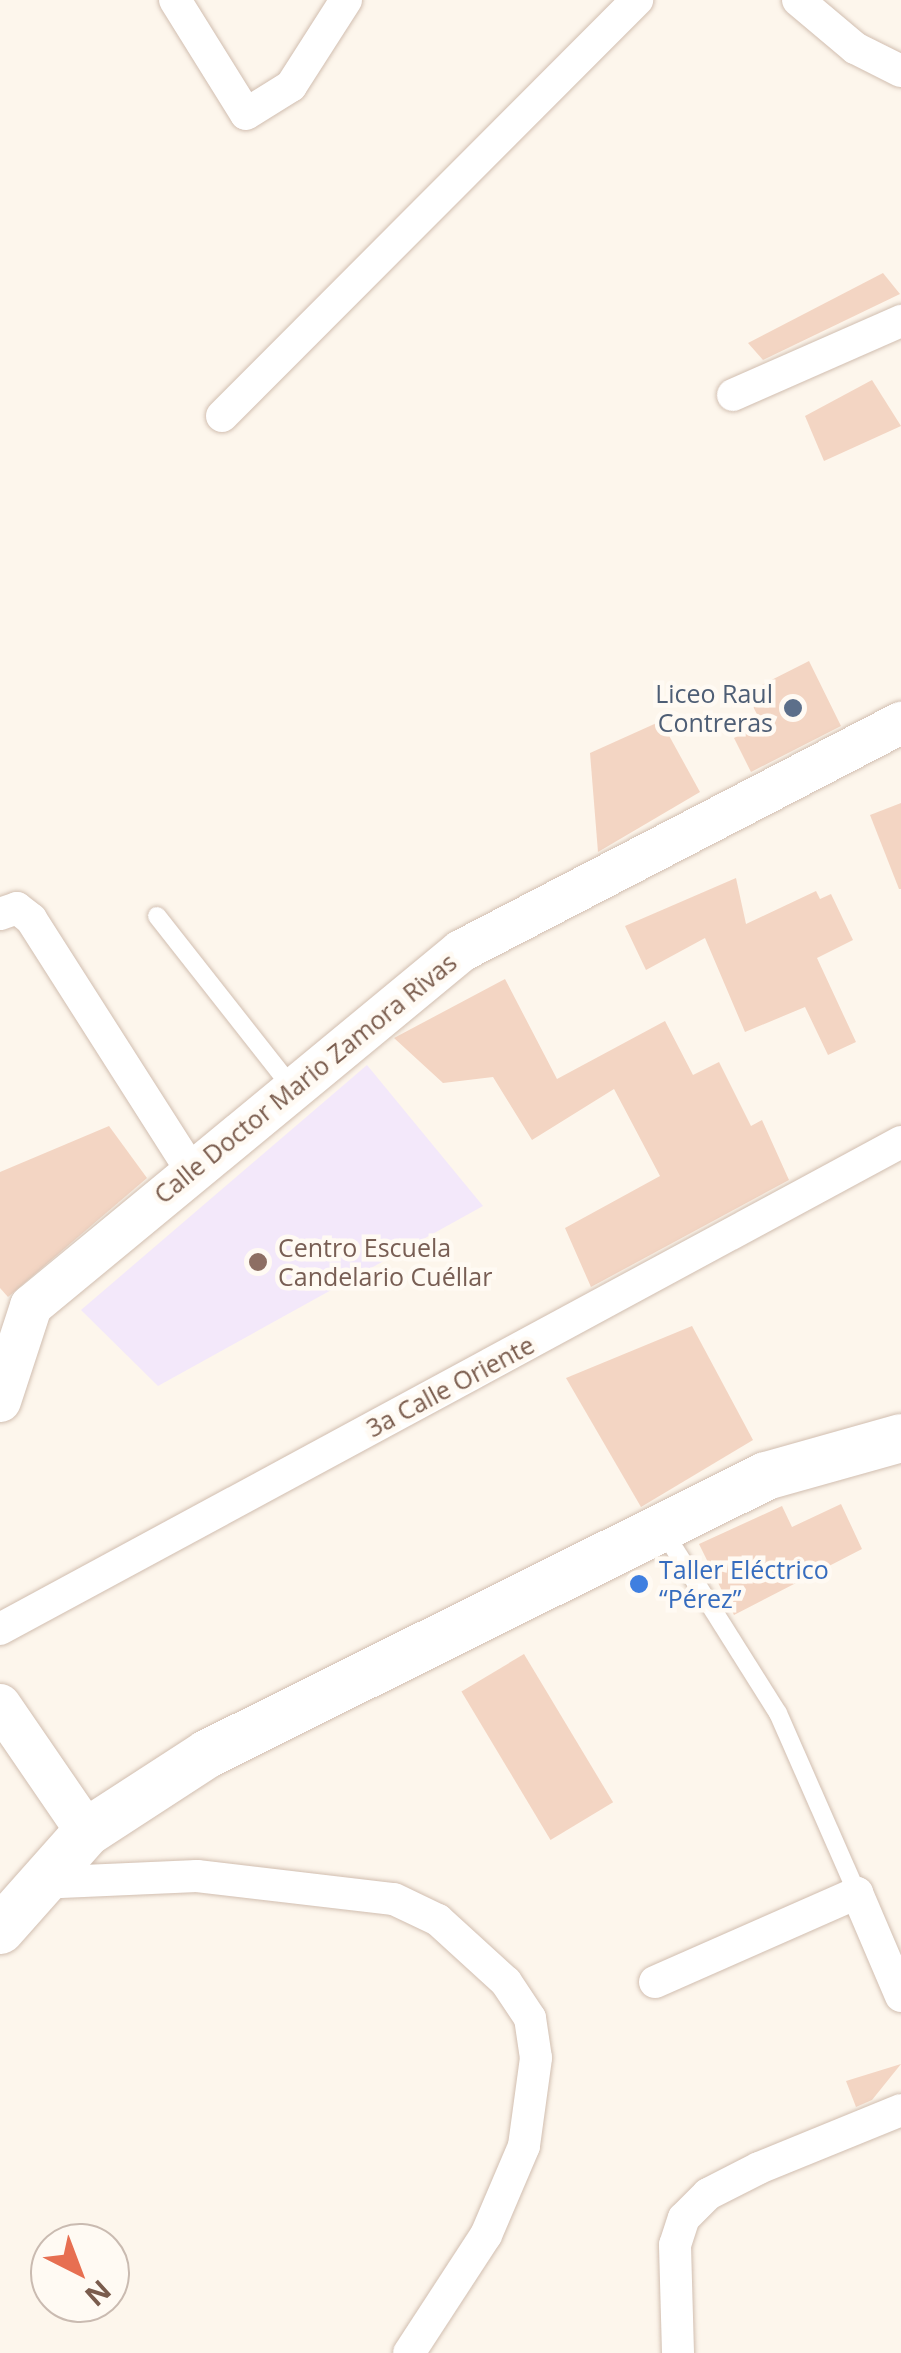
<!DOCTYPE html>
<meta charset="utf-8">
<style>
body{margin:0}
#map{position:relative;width:901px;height:2353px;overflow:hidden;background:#fdf6ec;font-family:"Open Sans",sans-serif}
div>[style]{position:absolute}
.education>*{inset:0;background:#f3e8fa}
.building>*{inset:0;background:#f3d5c3;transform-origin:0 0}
.roads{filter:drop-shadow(0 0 2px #d1beb0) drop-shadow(0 0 2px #d1beb0)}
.service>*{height:18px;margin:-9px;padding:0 9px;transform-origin:9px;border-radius:9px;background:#fff}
.minor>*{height:32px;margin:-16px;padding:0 16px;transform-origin:16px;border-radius:16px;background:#fff}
.tertiary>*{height:42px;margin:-21px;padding:0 21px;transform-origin:21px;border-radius:21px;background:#fff}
.secondary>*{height:48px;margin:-24px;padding:0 24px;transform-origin:24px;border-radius:24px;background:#fff}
.dots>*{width:28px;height:28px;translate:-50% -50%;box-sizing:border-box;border:5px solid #fffaf3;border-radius:50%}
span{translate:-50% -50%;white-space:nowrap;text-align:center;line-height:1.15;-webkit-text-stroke:9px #fffaf3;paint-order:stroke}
.service-label{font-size:25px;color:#4e5e75}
.right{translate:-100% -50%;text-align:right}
.street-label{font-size:25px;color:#7a5c4d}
.education-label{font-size:25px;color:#785e54}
.left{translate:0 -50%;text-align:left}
.shop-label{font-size:25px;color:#366cbe}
.north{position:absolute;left:30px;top:2223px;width:100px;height:100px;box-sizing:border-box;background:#fffaf3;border:2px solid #cabbb1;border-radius:50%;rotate:138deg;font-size:28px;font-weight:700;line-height:40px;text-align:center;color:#7a5c4d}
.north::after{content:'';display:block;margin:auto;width:35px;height:45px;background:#e76f51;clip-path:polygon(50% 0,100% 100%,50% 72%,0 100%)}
</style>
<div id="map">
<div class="education">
<div style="clip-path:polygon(367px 1065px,483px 1206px,158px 1386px,81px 1310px)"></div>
</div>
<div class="building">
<div style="clip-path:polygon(883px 273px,900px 294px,763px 360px,748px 343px)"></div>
<div style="clip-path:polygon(872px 380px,901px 426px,824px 461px,805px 416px)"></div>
<div style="clip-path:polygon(809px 661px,841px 726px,751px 772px,734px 738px,762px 724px,746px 693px)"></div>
<div style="clip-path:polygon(661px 721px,700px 792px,598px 852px,590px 753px)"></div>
<div style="clip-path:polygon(901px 803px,901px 889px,899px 889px,870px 815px)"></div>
<div style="clip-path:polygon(736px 878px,746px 924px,816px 891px,820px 899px,831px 894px,853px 940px,817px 958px,856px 1042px,828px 1055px,805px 1007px,745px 1032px,705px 938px,646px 970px,625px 926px)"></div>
<div style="clip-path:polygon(505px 979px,557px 1079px,665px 1021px,693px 1075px,719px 1062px,751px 1126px,762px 1120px,789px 1180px,591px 1287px,565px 1228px,660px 1176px,614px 1089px,532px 1140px,493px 1077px,443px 1083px,394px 1038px)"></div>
<div style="clip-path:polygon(109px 1126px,147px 1178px,8px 1297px,0 1288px,0 1172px)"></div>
<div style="clip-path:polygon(692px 1326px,753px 1440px,641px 1507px,566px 1378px)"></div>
<div style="clip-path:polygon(841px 1504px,862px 1549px,734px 1615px,699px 1544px,782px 1506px,792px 1527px)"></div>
<div style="left:524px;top:1654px;width:173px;height:73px;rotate:59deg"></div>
<div style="clip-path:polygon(901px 2064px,872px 2100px,856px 2107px,846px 2081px)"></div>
</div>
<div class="roads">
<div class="service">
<div style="left:157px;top:916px;width:216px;rotate:51.8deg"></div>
<div style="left:662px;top:1529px;width:218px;rotate:57.8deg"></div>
<div style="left:778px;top:1713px;width:197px;rotate:66.3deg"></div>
</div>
<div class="minor">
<div style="left:175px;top:0;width:134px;rotate:58.1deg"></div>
<div style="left:246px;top:114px;width:53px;rotate:-31.9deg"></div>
<div style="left:291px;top:86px;width:102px;rotate:-57.4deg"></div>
<div style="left:798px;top:0;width:75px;rotate:40.1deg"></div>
<div style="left:855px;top:48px;width:51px;rotate:26.6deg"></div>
<div style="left:733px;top:395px;width:184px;rotate:-23.8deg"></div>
<div style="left:222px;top:416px;width:588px;rotate:-45.07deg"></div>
<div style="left:0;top:914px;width:18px;rotate:-19deg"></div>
<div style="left:17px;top:908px;width:18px;rotate:38deg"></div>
<div style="left:31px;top:919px;width:298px;rotate:57.5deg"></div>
<div style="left:0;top:1629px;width:1024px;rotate:-28.39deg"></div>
<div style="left:38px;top:1883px;width:159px;rotate:-2.5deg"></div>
<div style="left:197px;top:1876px;width:198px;rotate:6.7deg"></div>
<div style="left:394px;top:1899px;width:49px;rotate:25.5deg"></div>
<div style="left:438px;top:1920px;width:92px;rotate:42.4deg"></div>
<div style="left:506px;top:1982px;width:43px;rotate:56.3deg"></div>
<div style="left:530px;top:2018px;width:40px;rotate:81.5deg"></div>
<div style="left:536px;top:2058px;width:89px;rotate:97.8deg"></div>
<div style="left:524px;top:2146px;width:97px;rotate:113.1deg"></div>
<div style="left:486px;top:2235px;width:141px;rotate:123.1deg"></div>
<div style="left:655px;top:1982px;width:221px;rotate:-23.8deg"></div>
<div style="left:857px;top:1893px;width:112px;rotate:66.9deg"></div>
<div style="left:678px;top:2353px;width:108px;rotate:-91.6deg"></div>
<div style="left:675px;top:2245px;width:28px;rotate:-72deg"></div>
<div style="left:684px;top:2218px;width:34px;rotate:-45deg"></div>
<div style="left:708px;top:2194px;width:57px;rotate:-27deg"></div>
<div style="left:759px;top:2168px;width:153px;rotate:-22.2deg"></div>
</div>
<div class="tertiary">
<div style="left:0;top:1401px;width:100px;rotate:-71.9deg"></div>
<div style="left:31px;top:1306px;width:558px;rotate:-39.54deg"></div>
<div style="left:461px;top:951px;width:496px;rotate:-27.4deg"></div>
<div style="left:0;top:1705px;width:154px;rotate:55.6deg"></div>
</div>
<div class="secondary">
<div style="left:0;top:1930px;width:131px;rotate:-48.4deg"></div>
<div style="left:87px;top:1832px;width:143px;rotate:-33deg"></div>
<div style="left:207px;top:1754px;width:624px;rotate:-26.44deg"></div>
<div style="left:766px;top:1476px;width:140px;rotate:-15.7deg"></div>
</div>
</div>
<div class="dots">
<div style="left:793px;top:708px;background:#5c6f8a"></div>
<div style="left:258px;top:1262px;background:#8d6e63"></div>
<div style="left:639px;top:1584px;background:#3f7fe0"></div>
</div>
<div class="service-label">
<span class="right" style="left:773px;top:708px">Liceo Raul<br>Contreras</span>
</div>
<div class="street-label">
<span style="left:305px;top:1078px;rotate:-39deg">Calle Doctor Mario Zamora Rivas</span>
<span style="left:450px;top:1386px;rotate:-28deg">3a Calle Oriente</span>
</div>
<div class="education-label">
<span class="left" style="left:278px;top:1262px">Centro Escuela<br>Candelario Cuéllar</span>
</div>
<div class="shop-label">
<span class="left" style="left:659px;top:1584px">Taller Eléctrico<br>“Pérez”</span>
</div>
<div class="north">N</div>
</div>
